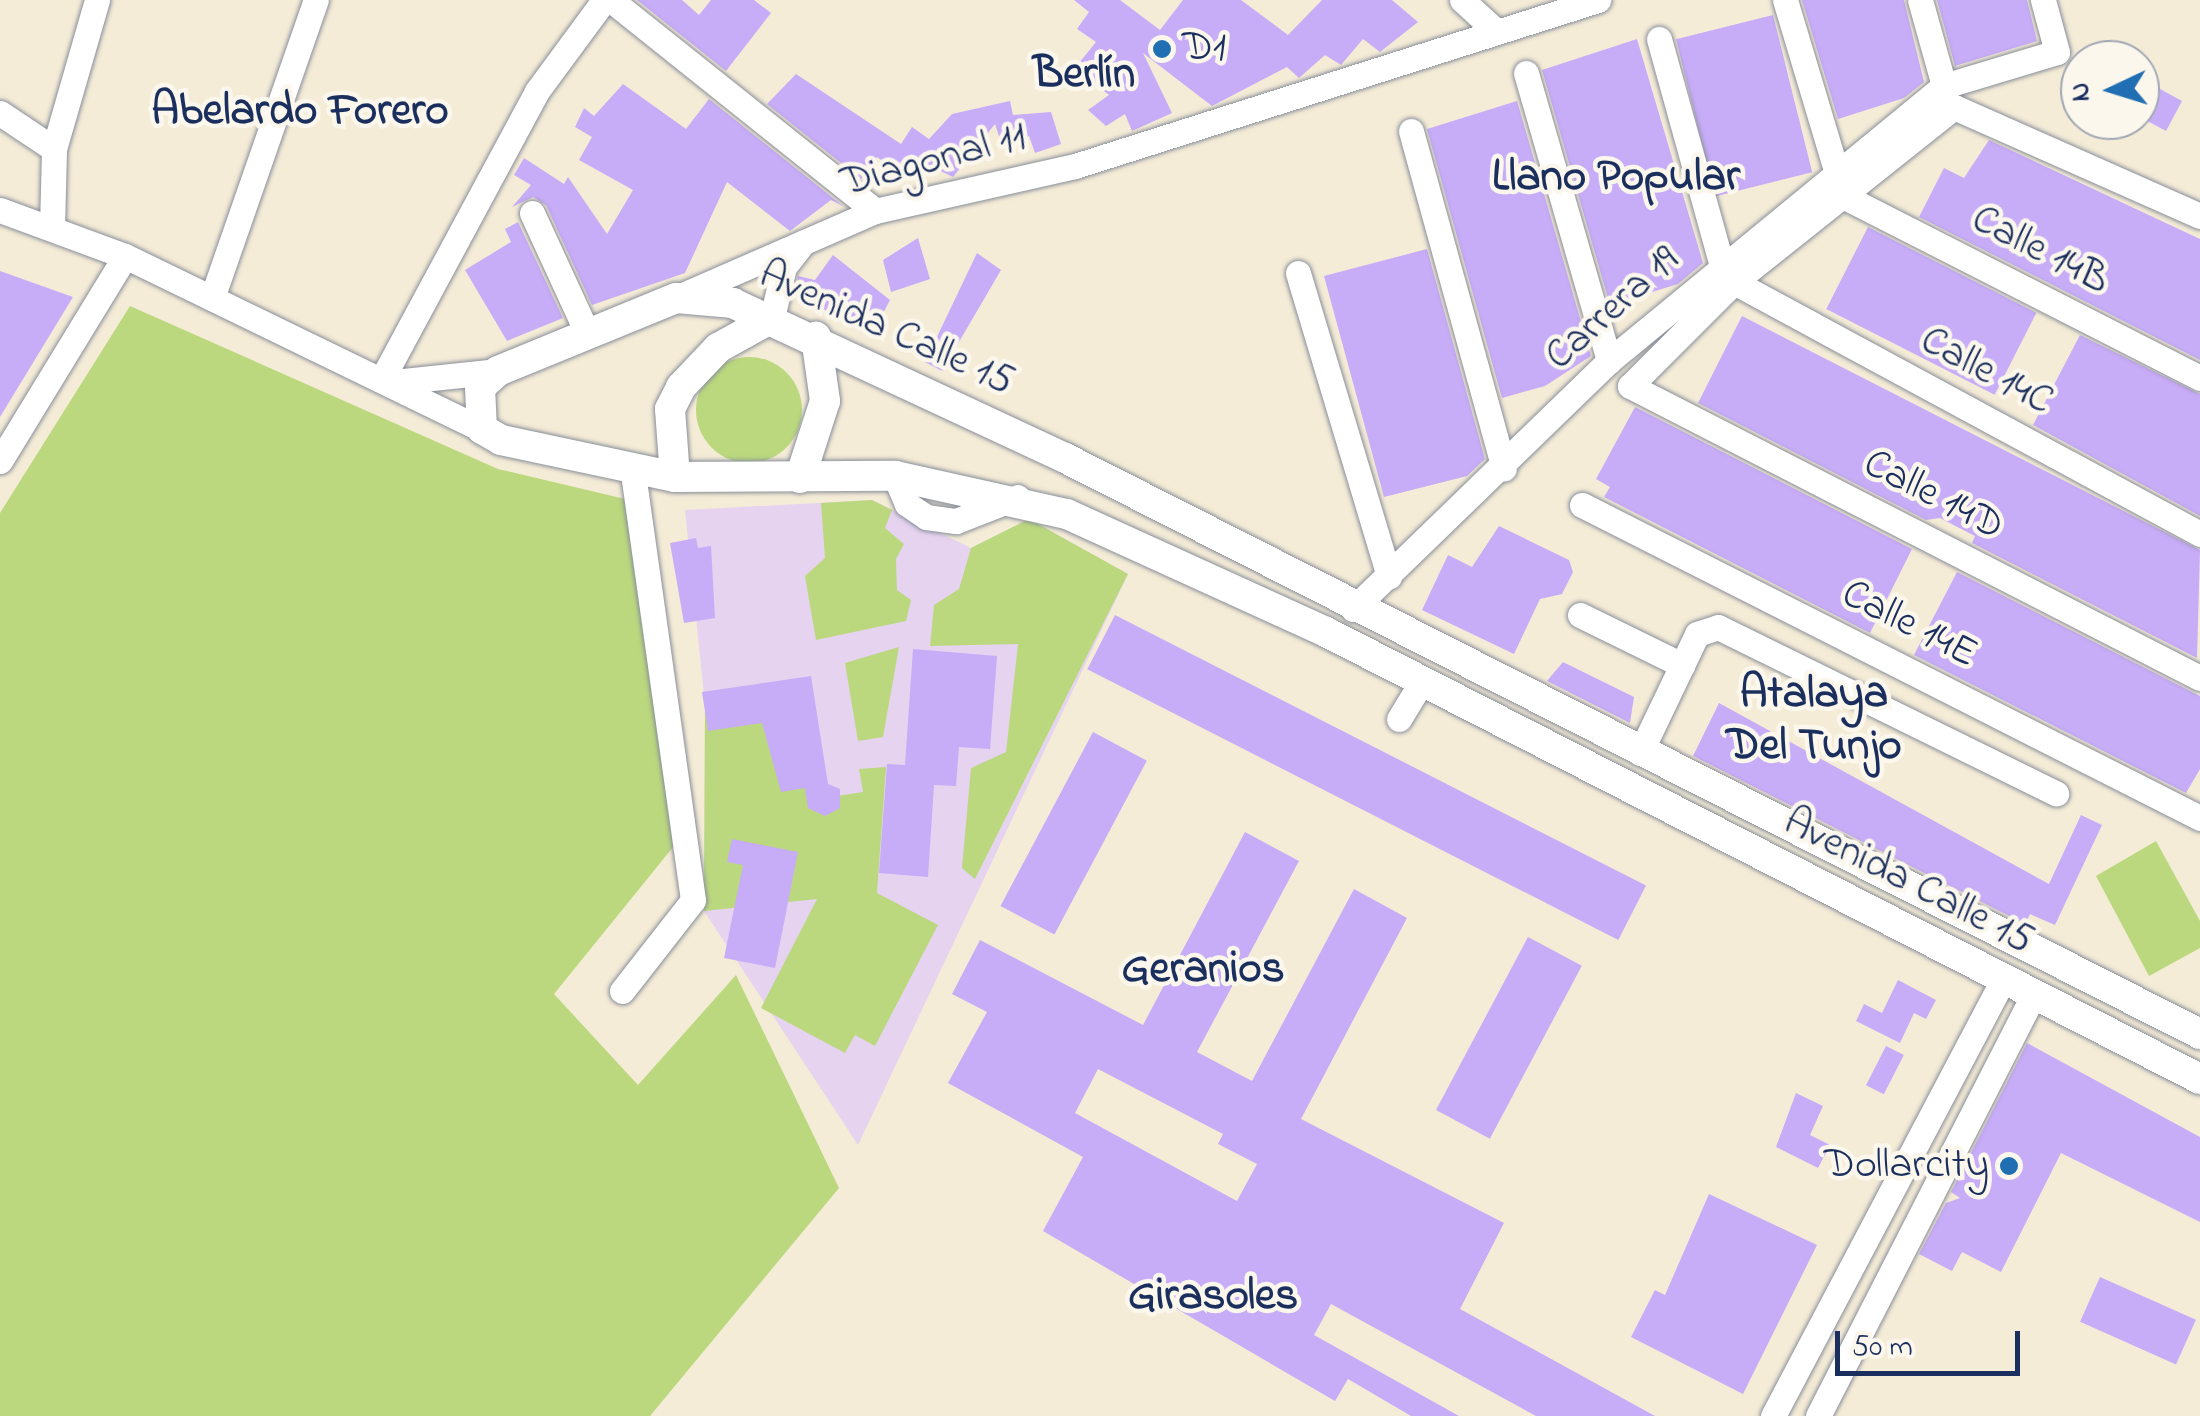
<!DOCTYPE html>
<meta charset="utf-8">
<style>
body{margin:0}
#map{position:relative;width:2200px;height:1416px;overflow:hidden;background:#f5ecd7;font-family:"Indie Flower",sans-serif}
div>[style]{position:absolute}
.built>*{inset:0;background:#e6d3f0}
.green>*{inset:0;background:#bbd87e}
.round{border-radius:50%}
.building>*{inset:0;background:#c7acf7;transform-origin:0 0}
.roads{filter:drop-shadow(0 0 2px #888e9a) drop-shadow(0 0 2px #888e9a)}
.minor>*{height:25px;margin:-12.5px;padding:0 12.5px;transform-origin:12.5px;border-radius:12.5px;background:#fff}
.major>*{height:30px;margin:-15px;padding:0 15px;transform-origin:15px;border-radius:15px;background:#fff}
.dots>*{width:28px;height:28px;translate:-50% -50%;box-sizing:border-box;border:5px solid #fbf7ec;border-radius:50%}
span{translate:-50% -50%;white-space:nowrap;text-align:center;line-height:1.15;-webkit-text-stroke:9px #fbf7ec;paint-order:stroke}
.poi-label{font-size:42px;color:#1b2f5e}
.left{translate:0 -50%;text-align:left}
.right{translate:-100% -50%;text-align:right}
.street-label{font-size:42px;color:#1b2f5e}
.neighbourhood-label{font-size:45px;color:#1b2f5e;font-weight:700}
.north{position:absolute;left:2060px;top:40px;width:100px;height:100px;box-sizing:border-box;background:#fbf7ec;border:2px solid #a1a7b3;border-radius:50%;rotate:266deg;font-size:28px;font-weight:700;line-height:40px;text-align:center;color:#1b2f5e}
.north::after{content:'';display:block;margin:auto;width:35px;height:45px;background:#1f6fb2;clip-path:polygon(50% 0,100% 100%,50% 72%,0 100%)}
.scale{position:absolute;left:1835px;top:1331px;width:185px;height:45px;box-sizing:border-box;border:5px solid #1b2f5e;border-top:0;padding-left:12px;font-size:30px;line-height:35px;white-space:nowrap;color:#1b2f5e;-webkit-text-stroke:8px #fbf7ec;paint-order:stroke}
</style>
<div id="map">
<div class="built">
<div style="clip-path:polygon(872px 500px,971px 548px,1029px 519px,1128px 574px,858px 1145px,704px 911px,705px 705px,685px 510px)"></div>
</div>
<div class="green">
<div style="clip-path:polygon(130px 306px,498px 469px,642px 503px,678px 841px,554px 994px,638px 1085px,736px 975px,839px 1188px,650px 1416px,0 1416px,0 513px)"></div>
<div class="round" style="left:696px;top:357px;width:106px;height:106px"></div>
<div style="clip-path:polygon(872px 500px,892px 510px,885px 528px,904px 544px,896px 559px,897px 590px,911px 600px,906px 621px,816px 640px,805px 576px,825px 558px,821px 503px)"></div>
<div style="clip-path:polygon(1029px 519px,1128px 574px,975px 879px,962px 868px,971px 768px,1006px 752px,1018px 644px,930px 646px,934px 605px,959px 589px,971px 548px)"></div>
<div style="clip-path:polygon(899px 647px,883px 737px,858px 741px,845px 663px)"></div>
<div style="clip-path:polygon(770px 692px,811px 800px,863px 792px,859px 769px,886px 767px,877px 893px,938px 925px,875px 1046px,855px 1035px,845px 1053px,761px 1008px,817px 899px,704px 911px,705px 705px)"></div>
<div style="clip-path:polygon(2156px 841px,2200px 921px,2200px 948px,2149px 976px,2096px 876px)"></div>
</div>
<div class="building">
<div style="clip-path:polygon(637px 0,682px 0,699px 15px,711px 0,754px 0,771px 13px,726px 71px)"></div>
<div style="clip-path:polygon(1074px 0,1120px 0,1160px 30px,1183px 0,1241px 0,1288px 35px,1322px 0,1392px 0,1418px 22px,1380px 52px,1363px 39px,1341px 65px,1325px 55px,1299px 78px,1287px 67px,1212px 106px,1143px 53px,1172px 113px,1132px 131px,1125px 114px,1106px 126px,1088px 110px,1109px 95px,1075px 68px,1096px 42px,1077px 29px,1089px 12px)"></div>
<div style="clip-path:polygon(1802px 0,1904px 0,1924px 82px,1904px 98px,1838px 119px)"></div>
<div style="clip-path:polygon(1937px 0,2027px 0,2037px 41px,1955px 66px)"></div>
<div style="left:1773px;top:15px;width:162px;height:100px;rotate:76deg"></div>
<div style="clip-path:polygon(1637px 39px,1703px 263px,1678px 284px,1610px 305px,1542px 70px)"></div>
<div style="clip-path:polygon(796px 74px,901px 144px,912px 127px,929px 139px,952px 114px,1010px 101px,1013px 115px,1051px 112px,1061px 144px,1035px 153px,1029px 136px,1002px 145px,995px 124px,953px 177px,928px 165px,902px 176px,877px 157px,861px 179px,767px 104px)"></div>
<div style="clip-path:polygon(2140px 78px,2182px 101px,2166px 131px,2140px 117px)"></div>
<div style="clip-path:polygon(623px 84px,686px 129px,709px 99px,843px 206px,831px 200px,790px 231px,727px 182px,685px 273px,592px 305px,546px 205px,533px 197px,512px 207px,531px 185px,514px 175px,524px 158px,564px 184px,568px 177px,607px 234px,633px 190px,579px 160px,592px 137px,575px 127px,584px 108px,594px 116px)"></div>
<div style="clip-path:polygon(1517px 101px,1591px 356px,1545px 386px,1502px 398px,1427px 129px)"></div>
<div style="clip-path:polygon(1989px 140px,2200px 239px,2200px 360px,1919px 217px,1944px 168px,1964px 178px)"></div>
<div style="clip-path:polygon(518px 222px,563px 318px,507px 341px,465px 270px,511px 242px,505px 229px)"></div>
<div style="left:1868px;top:227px;width:189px;height:92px;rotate:27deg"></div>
<div style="clip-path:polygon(918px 238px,930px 279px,891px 292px,883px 260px)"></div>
<div style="clip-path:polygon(1427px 249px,1485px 459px,1467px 476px,1384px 497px,1324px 276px)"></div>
<div style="clip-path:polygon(977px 253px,1001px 270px,942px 371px,925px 362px)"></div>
<div style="clip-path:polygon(833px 255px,890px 300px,871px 336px,795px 293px,798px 276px,815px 280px)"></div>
<div style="clip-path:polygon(0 271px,73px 297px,0 417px)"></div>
<div style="clip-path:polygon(1742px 316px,2200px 550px,2197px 658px,1972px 543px,1975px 536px,1940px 518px,1926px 520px,1698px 403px)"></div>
<div style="clip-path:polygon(2080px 335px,2200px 394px,2200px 516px,2033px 425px)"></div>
<div style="clip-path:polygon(1635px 407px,1912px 549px,1870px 633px,1604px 497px,1610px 487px,1596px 479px)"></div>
<div style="clip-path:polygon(1499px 526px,1569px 560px,1573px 572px,1562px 594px,1540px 599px,1514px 654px,1422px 610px,1448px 555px,1472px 567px)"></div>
<div style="clip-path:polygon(696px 538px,698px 548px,711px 546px,715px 618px,684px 623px,670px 543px)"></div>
<div style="clip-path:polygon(1957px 572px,2200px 696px,2200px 769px,2186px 793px,1914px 655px)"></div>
<div style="left:1115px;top:615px;width:596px;height:61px;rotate:27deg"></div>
<div style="clip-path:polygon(913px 649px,997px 656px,990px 749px,959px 747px,956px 786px,934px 785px,928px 877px,879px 873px,887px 764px,905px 765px)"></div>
<div style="clip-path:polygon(1563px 662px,1634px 697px,1630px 723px,1547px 681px)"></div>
<div style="clip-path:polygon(811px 676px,828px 784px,840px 789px,840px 808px,825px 816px,808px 808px,805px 788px,781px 792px,762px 723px,708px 731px,702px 692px)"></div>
<div style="clip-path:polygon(1719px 703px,2049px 884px,2081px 815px,2102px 825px,2055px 925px,2030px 914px,2025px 924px,1693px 756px)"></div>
<div style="left:1093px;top:732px;width:61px;height:197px;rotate:28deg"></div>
<div style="clip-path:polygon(evenodd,1245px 832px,1299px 861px,1197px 1052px,1252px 1081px,1354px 889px,1407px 918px,1301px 1119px,1504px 1223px,1460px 1309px,1655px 1416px,1536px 1416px,1331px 1304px,1314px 1335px,1459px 1416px,1411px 1416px,1348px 1379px,1335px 1401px,1043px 1231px,1083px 1157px,948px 1083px,987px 1012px,952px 994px,980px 940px,1143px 1025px,1245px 832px,1098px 1069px,1223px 1134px,1218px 1144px,1257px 1164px,1237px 1201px,1075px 1113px,1098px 1069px)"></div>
<div style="clip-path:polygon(732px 839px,798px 852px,775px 968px,724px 958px,743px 865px,727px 862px)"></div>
<div style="left:1528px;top:937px;width:61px;height:196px;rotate:28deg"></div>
<div style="clip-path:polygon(1898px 980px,1936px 1000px,1926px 1019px,1914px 1013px,1900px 1043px,1856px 1021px,1864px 1004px,1882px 1013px)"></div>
<div style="clip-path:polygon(2027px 1043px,2200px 1137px,2200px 1222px,2061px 1153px,2001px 1272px,1962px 1252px,1952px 1271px,1919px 1254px,1946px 1203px,1960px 1198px,1951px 1192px)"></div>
<div style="left:1886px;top:1046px;width:20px;height:44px;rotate:27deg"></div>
<div style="clip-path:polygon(1796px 1093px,1823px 1106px,1810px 1135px,1830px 1145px,1818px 1168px,1776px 1147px)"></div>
<div style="clip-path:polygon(1709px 1194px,1817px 1245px,1743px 1394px,1631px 1337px,1655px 1290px,1665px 1295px)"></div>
<div style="left:2100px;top:1277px;width:105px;height:49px;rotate:24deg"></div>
</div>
<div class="roads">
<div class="minor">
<div style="left:611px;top:0;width:338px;rotate:38.6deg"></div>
<div style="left:1462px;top:0;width:47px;rotate:42.4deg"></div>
<div style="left:1785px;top:0;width:181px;rotate:73.3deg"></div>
<div style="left:1920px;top:0;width:89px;rotate:74.4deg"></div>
<div style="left:1659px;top:39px;width:236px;rotate:74.5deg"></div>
<div style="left:1526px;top:73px;width:300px;rotate:73.9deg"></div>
<div style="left:0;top:113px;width:65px;rotate:33.7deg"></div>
<div style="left:1411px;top:131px;width:350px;rotate:74.6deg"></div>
<div style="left:1843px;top:196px;width:401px;rotate:27deg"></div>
<div style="left:0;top:210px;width:133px;rotate:20.2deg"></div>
<div style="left:125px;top:256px;width:397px;rotate:25.9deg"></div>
<div style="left:532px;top:213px;width:134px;rotate:65.3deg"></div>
<div style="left:2200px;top:216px;width:269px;rotate:-156.1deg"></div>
<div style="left:1954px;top:107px;width:281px;rotate:141.5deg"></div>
<div style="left:1734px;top:282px;width:147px;rotate:135deg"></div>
<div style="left:1630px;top:386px;width:640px;rotate:27.13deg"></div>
<div style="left:52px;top:227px;width:78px;rotate:-88.5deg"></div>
<div style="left:54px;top:149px;width:155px;rotate:-73.9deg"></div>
<div style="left:1298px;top:273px;width:317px;rotate:73.3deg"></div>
<div style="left:1734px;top:282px;width:530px;rotate:28.4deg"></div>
<div style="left:212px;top:298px;width:316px;rotate:-70.8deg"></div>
<div style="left:676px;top:298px;width:217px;rotate:-23.6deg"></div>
<div style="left:875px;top:211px;width:205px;rotate:-12.7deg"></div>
<div style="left:1075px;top:166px;width:549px;rotate:-17.61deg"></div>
<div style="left:772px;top:318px;width:52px;rotate:-76.8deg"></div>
<div style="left:784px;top:267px;width:31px;rotate:-52deg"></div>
<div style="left:382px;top:379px;width:327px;rotate:-61.7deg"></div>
<div style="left:537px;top:91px;width:113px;rotate:-53.6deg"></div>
<div style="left:394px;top:382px;width:105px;rotate:-6deg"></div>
<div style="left:0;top:461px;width:240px;rotate:-58.6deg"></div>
<div style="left:895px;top:476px;width:30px;rotate:67deg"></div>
<div style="left:907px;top:504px;width:23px;rotate:34deg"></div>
<div style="left:926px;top:517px;width:30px;rotate:8deg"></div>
<div style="left:956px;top:521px;width:66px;rotate:-21.2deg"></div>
<div style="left:1582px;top:505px;width:693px;rotate:26.86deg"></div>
<div style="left:1353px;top:609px;width:356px;rotate:-44.1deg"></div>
<div style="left:1609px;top:361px;width:433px;rotate:-39.4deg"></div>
<div style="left:1944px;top:86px;width:118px;rotate:-16.7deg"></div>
<div style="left:2057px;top:52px;width:54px;rotate:-105.1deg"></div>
<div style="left:1580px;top:615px;width:114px;rotate:26.1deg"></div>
<div style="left:1399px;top:719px;width:44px;rotate:-58.8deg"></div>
<div style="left:1640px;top:753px;width:132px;rotate:-64.4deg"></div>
<div style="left:1697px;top:634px;width:22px;rotate:-18deg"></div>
<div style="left:1718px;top:627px;width:377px;rotate:26.2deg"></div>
<div style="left:622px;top:991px;width:115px;rotate:-52deg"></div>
<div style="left:693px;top:900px;width:439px;rotate:-98deg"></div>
<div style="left:1773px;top:1416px;width:495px;rotate:-62.2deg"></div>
<div style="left:1818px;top:1416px;width:474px;rotate:-62.9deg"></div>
</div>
<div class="major">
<div style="left:675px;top:477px;width:68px;rotate:-94.2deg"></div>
<div style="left:670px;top:409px;width:25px;rotate:-63deg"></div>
<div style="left:681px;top:387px;width:54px;rotate:-46.5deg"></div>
<div style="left:718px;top:348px;width:62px;rotate:-29.1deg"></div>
<div style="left:800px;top:478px;width:81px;rotate:-72deg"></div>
<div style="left:825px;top:401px;width:65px;rotate:-98deg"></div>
<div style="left:2200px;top:1034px;width:1273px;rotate:-153.09deg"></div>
<div style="left:1065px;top:458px;width:366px;rotate:-155deg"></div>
<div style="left:733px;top:303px;width:57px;rotate:-175deg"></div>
<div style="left:676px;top:298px;width:192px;rotate:157.7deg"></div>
<div style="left:498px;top:371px;width:24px;rotate:138deg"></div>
<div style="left:480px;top:387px;width:42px;rotate:87.3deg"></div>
<div style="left:482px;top:429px;width:22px;rotate:30deg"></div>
<div style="left:501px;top:440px;width:178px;rotate:12deg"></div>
<div style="left:675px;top:477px;width:220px;rotate:-0.3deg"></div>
<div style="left:895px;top:476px;width:176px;rotate:12.5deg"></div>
<div style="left:1067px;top:514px;width:285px;rotate:24.5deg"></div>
<div style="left:1326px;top:632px;width:982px;rotate:27.09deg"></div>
</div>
</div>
<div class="dots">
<div style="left:1162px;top:49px;background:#1f6fb2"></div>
<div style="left:2009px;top:1166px;background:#1f6fb2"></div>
</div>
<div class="poi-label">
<span class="left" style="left:1182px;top:49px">D1</span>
<span class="right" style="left:1989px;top:1166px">Dollarcity</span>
</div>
<div class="street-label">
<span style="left:934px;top:161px;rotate:-15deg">Diagonal 11</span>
<span style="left:2040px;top:251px;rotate:27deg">Calle 14B</span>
<span style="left:1613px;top:309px;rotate:-42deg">Carrera 19</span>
<span style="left:886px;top:329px;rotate:24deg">Avenida Calle 15</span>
<span style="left:1986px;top:372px;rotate:28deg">Calle 14C</span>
<span style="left:1933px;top:496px;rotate:27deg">Calle 14D</span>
<span style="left:1909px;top:625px;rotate:27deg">Calle 14E</span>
<span style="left:1908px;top:882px;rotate:27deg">Avenida Calle 15</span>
</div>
<div class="neighbourhood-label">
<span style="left:1084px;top:76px">Berlín</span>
<span style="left:300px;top:113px">Abelardo Forero</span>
<span style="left:1616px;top:179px">Llano Popular</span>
<span style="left:1814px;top:722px">Atalaya<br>Del Tunjo</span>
<span style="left:1203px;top:971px">Geranios</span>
<span style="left:1213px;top:1298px">Girasoles</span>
</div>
<div class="north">N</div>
<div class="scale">50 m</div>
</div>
